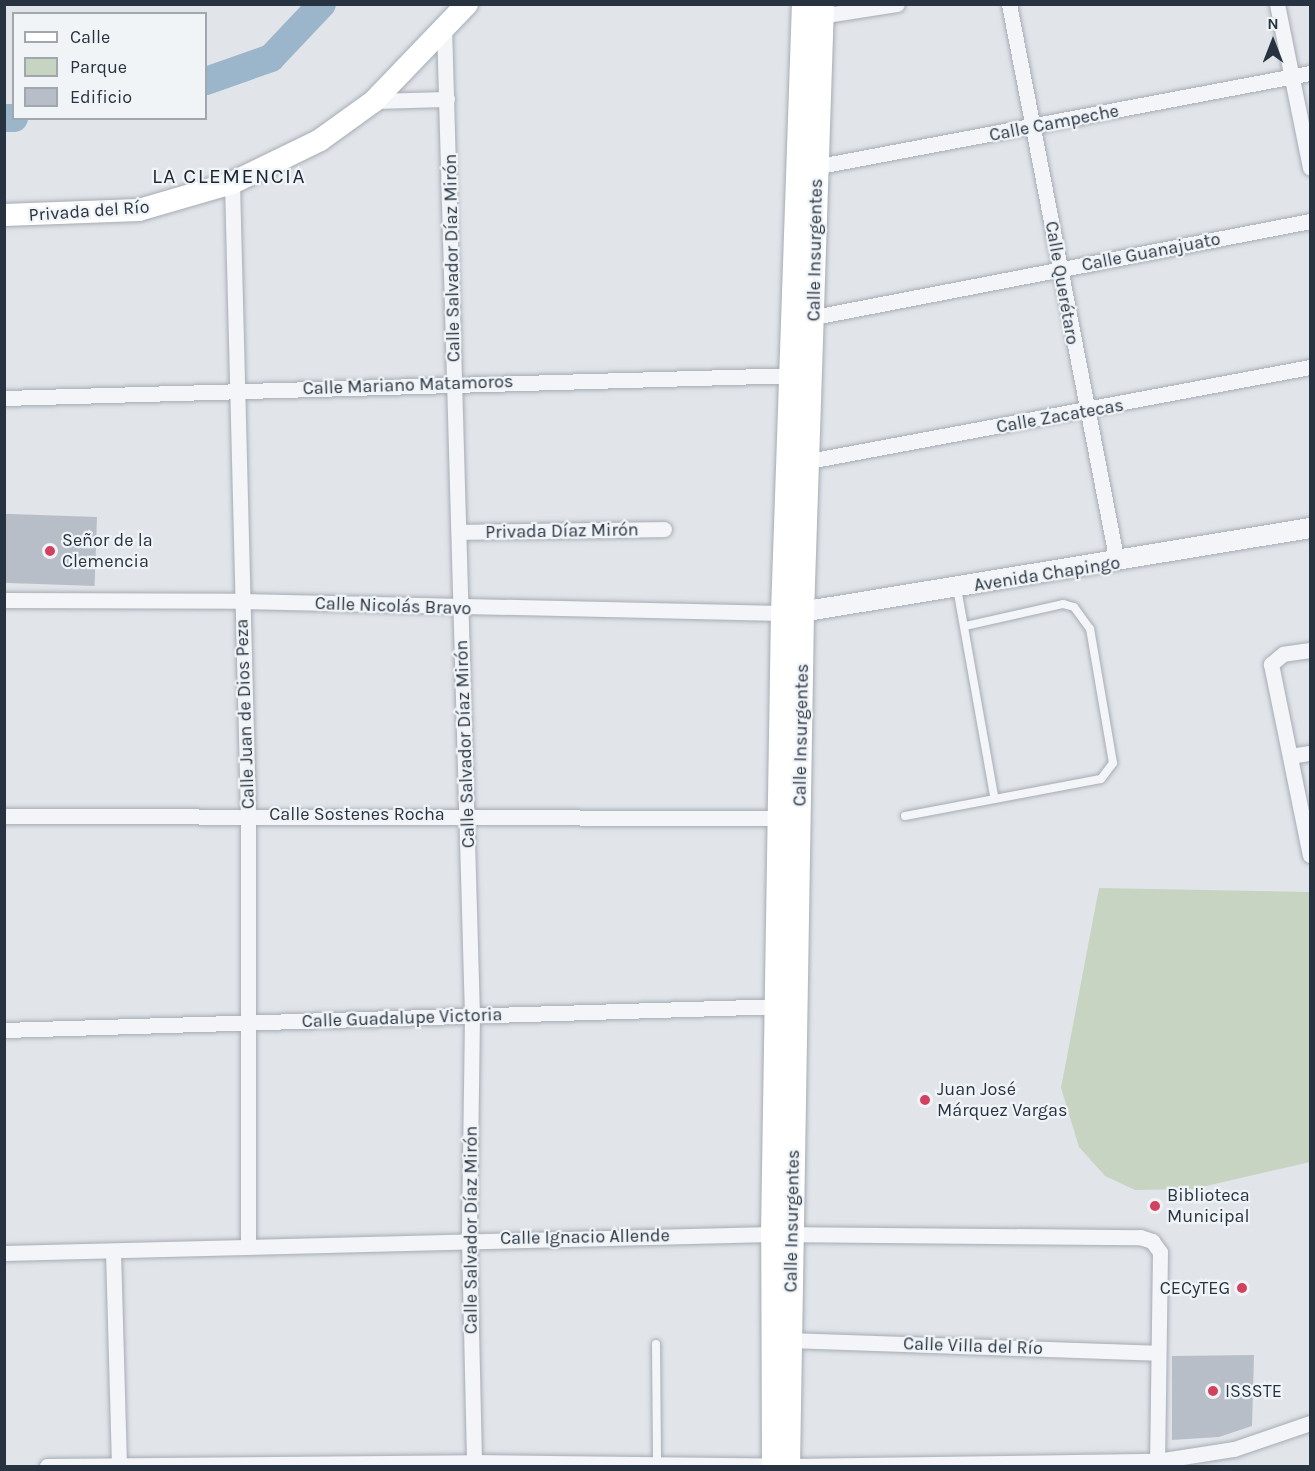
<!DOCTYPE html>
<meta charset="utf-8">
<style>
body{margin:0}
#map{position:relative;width:1315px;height:1471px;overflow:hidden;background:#e1e5ea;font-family:Karla,sans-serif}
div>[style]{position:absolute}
.green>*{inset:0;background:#c7d4c1}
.river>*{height:28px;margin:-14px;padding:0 14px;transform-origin:14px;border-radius:14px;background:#9bb5cb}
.building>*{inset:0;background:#b8bec7;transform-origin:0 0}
.roads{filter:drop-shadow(0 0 2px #a6acb4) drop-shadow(0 0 2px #a6acb4)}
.service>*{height:8px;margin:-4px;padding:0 4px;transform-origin:4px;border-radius:4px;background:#f3f5f8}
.minor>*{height:15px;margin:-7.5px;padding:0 7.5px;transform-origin:7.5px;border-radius:7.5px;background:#f3f5f8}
.tertiary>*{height:20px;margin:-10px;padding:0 10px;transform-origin:10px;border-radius:10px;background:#f3f5f8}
.secondary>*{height:22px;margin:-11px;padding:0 11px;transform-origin:11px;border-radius:11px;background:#fff}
.dots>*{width:16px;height:16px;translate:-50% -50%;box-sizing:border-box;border:3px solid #f0f4f7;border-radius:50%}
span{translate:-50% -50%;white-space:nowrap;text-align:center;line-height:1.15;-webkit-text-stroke:4.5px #f0f4f7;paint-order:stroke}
.street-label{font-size:18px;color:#283342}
.poi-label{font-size:18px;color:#283342}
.left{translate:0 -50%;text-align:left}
.right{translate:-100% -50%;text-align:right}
.quarter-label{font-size:21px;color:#1b2433;letter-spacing:1.5px}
.frame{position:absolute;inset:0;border:6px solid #283342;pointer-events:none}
.legend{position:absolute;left:12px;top:12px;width:195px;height:108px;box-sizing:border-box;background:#f0f4f7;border:2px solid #a0a7af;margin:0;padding:8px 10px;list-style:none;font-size:18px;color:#283342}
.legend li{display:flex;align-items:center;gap:12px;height:30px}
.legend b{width:30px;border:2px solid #a0a7af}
.north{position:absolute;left:1243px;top:12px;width:60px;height:60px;-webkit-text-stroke:4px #f0f4f7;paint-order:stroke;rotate:0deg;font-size:16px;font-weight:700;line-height:24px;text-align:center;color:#283342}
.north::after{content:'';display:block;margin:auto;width:21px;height:27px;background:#283342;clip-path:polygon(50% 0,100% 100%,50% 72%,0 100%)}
</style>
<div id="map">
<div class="green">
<div style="clip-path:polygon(1099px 888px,1310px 892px,1310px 1162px,1193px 1189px,1135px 1190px,1105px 1176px,1079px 1147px,1061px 1088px)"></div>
</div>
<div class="river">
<div style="left:206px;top:81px;width:69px;rotate:-19.5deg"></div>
<div style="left:271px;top:58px;width:74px;rotate:-46.6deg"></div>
<div style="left:4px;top:118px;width:10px"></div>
</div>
<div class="building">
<div style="left:97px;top:517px;width:69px;height:93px;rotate:92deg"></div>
<div style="clip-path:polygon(1254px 1355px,1252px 1426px,1219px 1437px,1172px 1440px,1172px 1356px)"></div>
</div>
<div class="roads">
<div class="service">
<div style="left:957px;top:588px;width:211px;rotate:79.9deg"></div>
<div style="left:905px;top:816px;width:199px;rotate:-10.7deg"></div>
<div style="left:1101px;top:779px;width:20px;rotate:-53deg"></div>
<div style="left:1113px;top:763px;width:136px;rotate:-99.7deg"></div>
<div style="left:1090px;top:629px;width:27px;rotate:-126deg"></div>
<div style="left:1074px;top:607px;width:11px;rotate:-165deg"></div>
<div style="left:1063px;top:604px;width:100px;rotate:167.3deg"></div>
<div style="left:656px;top:1344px;width:121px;rotate:89.5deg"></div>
</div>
<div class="minor">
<div style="left:1009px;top:4px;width:568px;rotate:79.05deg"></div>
<div style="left:1277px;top:4px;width:167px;rotate:78.6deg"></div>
<div style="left:814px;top:17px;width:84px;rotate:-8.9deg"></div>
<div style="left:444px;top:26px;width:990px;rotate:88.38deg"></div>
<div style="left:472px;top:1016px;width:224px;rotate:90.8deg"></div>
<div style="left:469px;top:1240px;width:226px;rotate:88.7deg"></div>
<div style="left:374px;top:101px;width:73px;rotate:-1.6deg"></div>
<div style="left:809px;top:168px;width:510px;rotate:-10.74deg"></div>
<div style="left:232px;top:183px;width:631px;rotate:88.55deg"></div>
<div style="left:248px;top:814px;width:432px;rotate:90deg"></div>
<div style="left:814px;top:317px;width:505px;rotate:-10.95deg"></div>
<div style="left:4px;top:398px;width:793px;rotate:-1.66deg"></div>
<div style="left:809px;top:461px;width:510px;rotate:-10.63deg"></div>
<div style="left:459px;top:532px;width:205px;rotate:-0.8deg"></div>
<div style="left:4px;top:600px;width:237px;rotate:0.2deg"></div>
<div style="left:241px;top:601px;width:541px;rotate:1.27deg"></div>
<div style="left:1310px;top:650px;width:27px;rotate:172deg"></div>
<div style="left:1283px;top:654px;width:16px;rotate:140deg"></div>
<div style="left:1271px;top:664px;width:195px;rotate:78.5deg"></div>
<div style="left:1290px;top:756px;width:20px;rotate:-9deg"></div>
<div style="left:4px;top:816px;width:778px;rotate:0.15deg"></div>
<div style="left:4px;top:1030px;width:780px;rotate:-1.76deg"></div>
<div style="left:113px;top:1251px;width:215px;rotate:88.4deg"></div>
<div style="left:4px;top:1253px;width:768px;rotate:-1.42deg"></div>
<div style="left:772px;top:1234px;width:368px;rotate:0.5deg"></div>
<div style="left:1140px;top:1237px;width:13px;rotate:18deg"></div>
<div style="left:1152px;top:1241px;width:14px;rotate:54deg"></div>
<div style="left:1160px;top:1252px;width:214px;rotate:90.8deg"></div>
<div style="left:789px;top:1340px;width:367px;rotate:2deg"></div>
<div style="left:47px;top:1466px;width:427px;rotate:-0.5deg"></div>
<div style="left:474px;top:1462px;width:315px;rotate:0.7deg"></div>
<div style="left:789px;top:1466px;width:368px;rotate:-0.8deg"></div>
<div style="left:1157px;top:1461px;width:78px;rotate:-8.9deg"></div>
<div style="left:1234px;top:1449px;width:80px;rotate:-18.9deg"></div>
</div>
<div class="tertiary">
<div style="left:789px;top:614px;width:528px;rotate:-9.37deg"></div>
</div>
<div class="secondary">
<div style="left:4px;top:215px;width:135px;rotate:-2.1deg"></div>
<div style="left:139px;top:210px;width:97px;rotate:-16.2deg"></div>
<div style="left:232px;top:183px;width:98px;rotate:-26deg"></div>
<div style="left:320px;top:140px;width:67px;rotate:-35.8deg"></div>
<div style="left:374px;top:101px;width:134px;rotate:-46.2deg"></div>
<div style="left:773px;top:1466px;width:232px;rotate:-90.2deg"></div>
<div style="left:772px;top:1234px;width:621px;rotate:-89.08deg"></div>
<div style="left:782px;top:613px;width:609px;rotate:-88.03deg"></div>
<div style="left:789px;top:1466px;width:852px;rotate:-89.06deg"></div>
<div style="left:803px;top:614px;width:610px;rotate:-88.12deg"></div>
</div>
</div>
<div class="dots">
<div style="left:50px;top:551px;background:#d24260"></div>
<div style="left:925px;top:1100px;background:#d24260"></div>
<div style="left:1155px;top:1206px;background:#d24260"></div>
<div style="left:1242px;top:1288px;background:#d24260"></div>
<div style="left:1213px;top:1391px;background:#d24260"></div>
</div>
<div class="street-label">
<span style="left:1054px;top:123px;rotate:-11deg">Calle Campeche</span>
<span style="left:89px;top:211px;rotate:-4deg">Privada del Río</span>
<span style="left:815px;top:250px;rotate:-89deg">Calle Insurgentes</span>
<span style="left:1151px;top:252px;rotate:-11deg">Calle Guanajuato</span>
<span style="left:452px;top:258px;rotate:-91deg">Calle Salvador Díaz Mirón</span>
<span style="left:1062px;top:283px;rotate:80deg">Calle Querétaro</span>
<span style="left:408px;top:385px;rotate:-2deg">Calle Mariano Matamoros</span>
<span style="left:1060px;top:416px;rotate:-10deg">Calle Zacatecas</span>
<span style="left:562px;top:531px;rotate:-1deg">Privada Díaz Mirón</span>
<span style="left:1047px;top:574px;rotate:-9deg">Avenida Chapingo</span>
<span style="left:393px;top:606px;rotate:2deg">Calle Nicolás Bravo</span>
<span style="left:245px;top:714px;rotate:-92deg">Calle Juan de Dios Peza</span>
<span style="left:801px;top:735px;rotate:-89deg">Calle Insurgentes</span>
<span style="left:465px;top:744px;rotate:-92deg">Calle Salvador Díaz Mirón</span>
<span style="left:357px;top:814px">Calle Sostenes Rocha</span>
<span style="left:402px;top:1018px;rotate:-2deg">Calle Guadalupe Victoria</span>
<span style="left:792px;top:1221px;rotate:-89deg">Calle Insurgentes</span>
<span style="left:471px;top:1230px;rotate:-90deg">Calle Salvador Díaz Mirón</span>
<span style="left:585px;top:1237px;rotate:-1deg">Calle Ignacio Allende</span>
<span style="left:973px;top:1346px;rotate:2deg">Calle Villa del Río</span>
</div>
<div class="poi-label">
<span class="left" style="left:62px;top:551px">Señor de la<br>Clemencia</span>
<span class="left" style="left:937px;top:1100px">Juan José<br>Márquez Vargas</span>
<span class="left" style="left:1167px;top:1206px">Biblioteca<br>Municipal</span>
<span class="right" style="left:1230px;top:1288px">CECyTEG</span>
<span class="left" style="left:1225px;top:1391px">ISSSTE</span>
</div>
<div class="quarter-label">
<span style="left:229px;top:176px">LA CLEMENCIA</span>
</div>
<div class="frame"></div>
<ul class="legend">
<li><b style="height:8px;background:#fff"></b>Calle</li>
<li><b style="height:16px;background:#c7d4c1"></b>Parque</li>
<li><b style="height:16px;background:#b8bec7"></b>Edificio</li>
</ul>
<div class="north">N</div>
</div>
